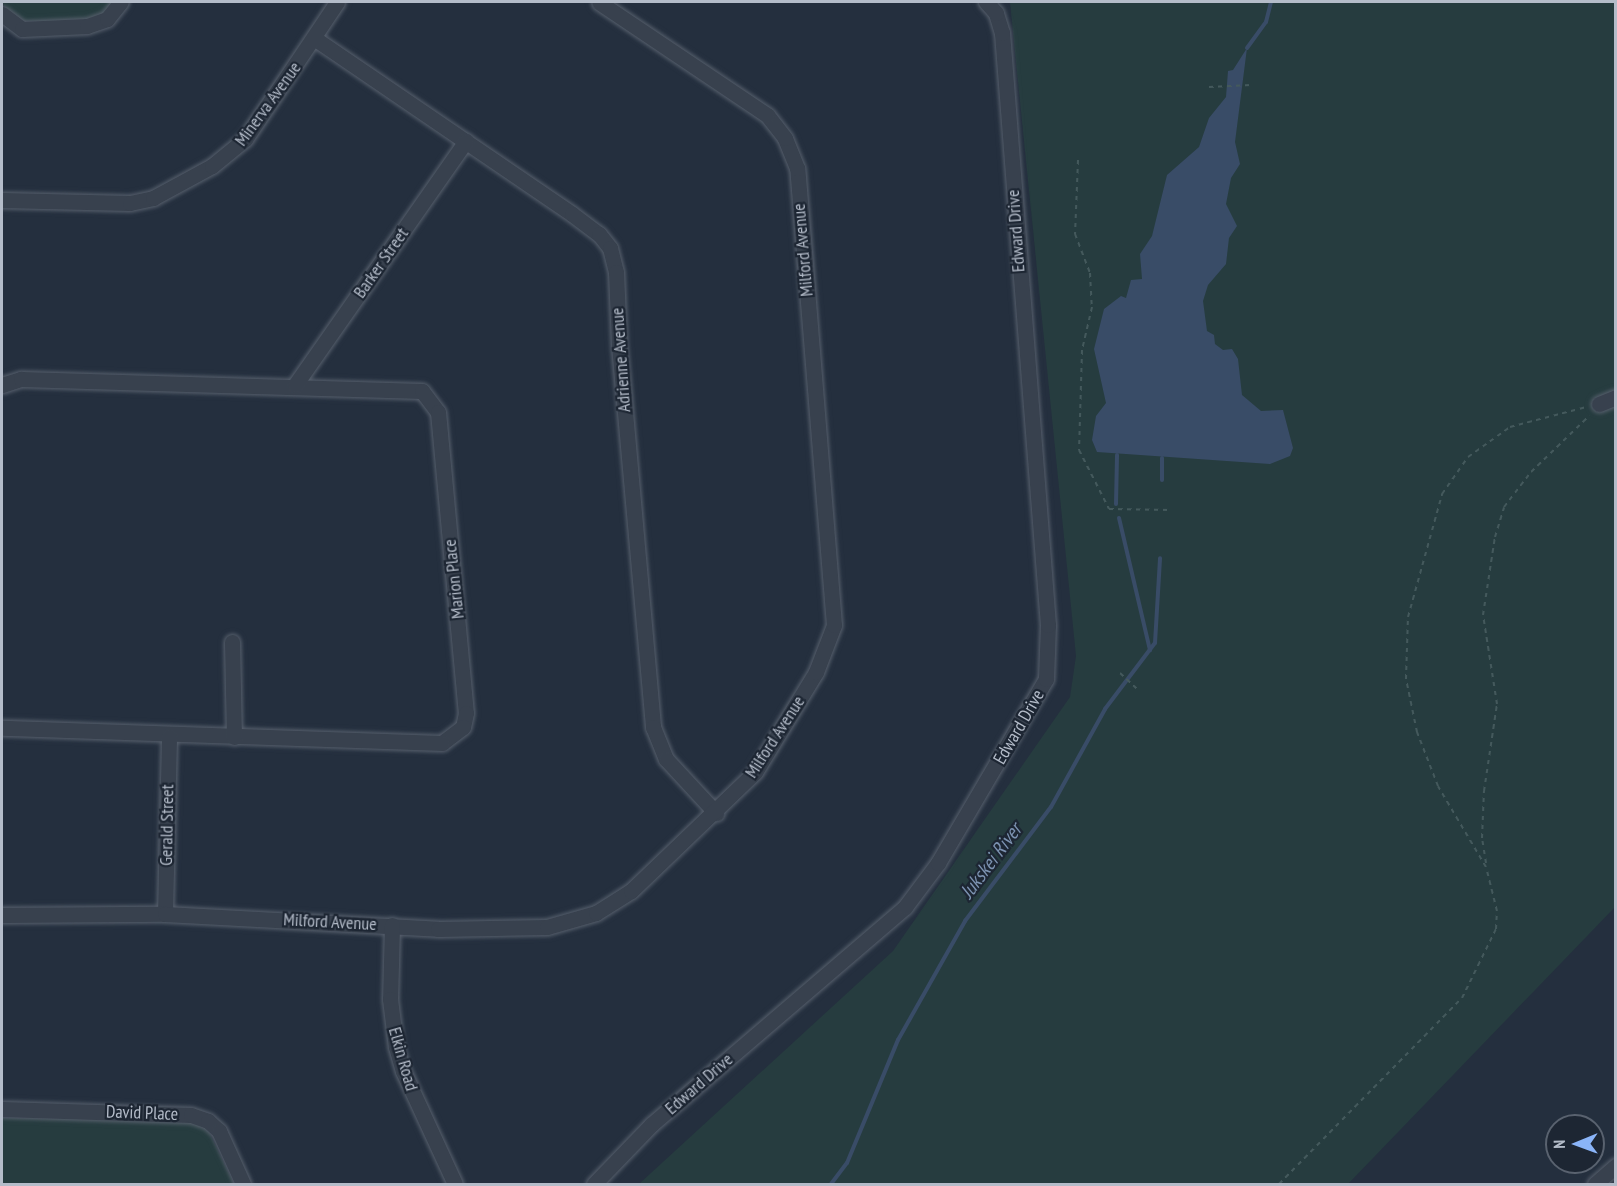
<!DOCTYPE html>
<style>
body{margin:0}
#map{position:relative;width:1617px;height:1186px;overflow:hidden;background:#242f3e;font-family:"PT Sans Narrow",sans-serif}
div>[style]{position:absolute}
.green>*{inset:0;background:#263c3f}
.water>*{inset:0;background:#394c67}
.stream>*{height:4px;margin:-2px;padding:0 2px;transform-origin:2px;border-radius:2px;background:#394c67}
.path>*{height:2px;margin-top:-1px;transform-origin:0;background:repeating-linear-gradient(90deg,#44595c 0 4.5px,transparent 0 9px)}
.roads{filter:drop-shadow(0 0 2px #565f6c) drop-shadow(0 0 2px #565f6c)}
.minor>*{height:15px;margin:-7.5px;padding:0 7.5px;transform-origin:7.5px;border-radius:7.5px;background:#38414e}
span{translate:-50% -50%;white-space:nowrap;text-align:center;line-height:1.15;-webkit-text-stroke:4.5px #1d2633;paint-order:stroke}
.street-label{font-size:18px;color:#b4bcc9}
.water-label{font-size:20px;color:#7c92b1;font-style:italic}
.frame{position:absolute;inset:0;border:3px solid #b4bcc9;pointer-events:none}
.north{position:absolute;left:1545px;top:1114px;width:60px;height:60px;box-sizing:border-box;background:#1d2633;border:2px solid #59626f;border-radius:50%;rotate:269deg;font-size:16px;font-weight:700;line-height:24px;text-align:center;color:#b4bcc9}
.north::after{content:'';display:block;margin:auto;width:21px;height:27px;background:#8ab4f8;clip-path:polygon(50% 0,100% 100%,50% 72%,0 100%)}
</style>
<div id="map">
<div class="green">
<div style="clip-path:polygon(2px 2px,113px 2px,104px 15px,75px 21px,14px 21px)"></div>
<div style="clip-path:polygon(1010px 2px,1615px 2px,1615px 907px,1348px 1184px,639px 1184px,893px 951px,1070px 697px,1076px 656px)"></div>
<div style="clip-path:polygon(2px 1118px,180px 1120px,201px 1125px,208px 1130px,234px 1184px,2px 1184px)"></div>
</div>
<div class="water">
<div style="clip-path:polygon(1247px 48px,1235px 142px,1240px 164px,1231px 178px,1226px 204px,1237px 226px,1229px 238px,1226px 264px,1208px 285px,1203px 301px,1207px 331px,1214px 335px,1215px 344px,1223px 350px,1232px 349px,1238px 359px,1242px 395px,1261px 411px,1283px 410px,1293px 448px,1290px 456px,1270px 464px,1097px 452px,1092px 440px,1096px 416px,1106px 403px,1094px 349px,1104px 309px,1121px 296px,1126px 298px,1131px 280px,1142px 279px,1140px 254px,1152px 236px,1167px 175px,1199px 147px,1209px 118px,1226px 97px,1228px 71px,1233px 70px)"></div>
</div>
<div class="stream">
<div style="left:1247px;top:48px;width:32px;rotate:-54deg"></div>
<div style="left:1266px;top:22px;width:21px;rotate:-76deg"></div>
<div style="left:1162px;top:458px;width:22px;rotate:90deg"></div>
<div style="left:1116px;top:504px;width:49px;rotate:-88.8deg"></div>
<div style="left:1119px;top:518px;width:136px;rotate:76.8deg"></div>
<div style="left:831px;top:1184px;width:26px;rotate:-53deg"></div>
<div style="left:847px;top:1163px;width:133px;rotate:-67.5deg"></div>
<div style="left:898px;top:1040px;width:137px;rotate:-60.6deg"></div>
<div style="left:965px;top:921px;width:143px;rotate:-53deg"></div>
<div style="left:1051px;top:807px;width:112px;rotate:-61.1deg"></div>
<div style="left:1105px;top:709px;width:83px;rotate:-52.9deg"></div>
<div style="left:1155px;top:643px;width:85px;rotate:-86.6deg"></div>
</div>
<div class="path">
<div style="left:1209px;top:87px;width:42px;rotate:-2.7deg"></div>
<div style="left:1078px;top:160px;width:74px;rotate:92.3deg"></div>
<div style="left:1075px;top:234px;width:42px;rotate:69deg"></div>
<div style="left:1090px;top:273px;width:34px;rotate:87deg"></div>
<div style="left:1092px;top:307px;width:44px;rotate:103.1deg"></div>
<div style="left:1082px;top:350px;width:100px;rotate:91.7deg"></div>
<div style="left:1079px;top:450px;width:66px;rotate:63deg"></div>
<div style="left:1109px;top:509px;width:62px;rotate:0.9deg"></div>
<div style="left:1120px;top:673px;width:26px;rotate:43deg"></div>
<div style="left:1486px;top:863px;width:25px;rotate:-99deg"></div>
<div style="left:1482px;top:838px;width:47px;rotate:-87.6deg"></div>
<div style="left:1484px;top:791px;width:88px;rotate:-81.5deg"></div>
<div style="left:1497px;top:704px;width:90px;rotate:-98.9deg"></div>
<div style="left:1483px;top:615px;width:79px;rotate:-81.3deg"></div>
<div style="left:1495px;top:537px;width:31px;rotate:-73deg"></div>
<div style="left:1504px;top:507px;width:44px;rotate:-52.4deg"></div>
<div style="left:1531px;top:472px;width:81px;rotate:-44deg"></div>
<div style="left:1279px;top:1184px;width:261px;rotate:-45.5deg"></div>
<div style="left:1462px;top:998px;width:77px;rotate:-63.8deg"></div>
<div style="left:1496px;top:929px;width:18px;rotate:-87deg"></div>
<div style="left:1497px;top:911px;width:45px;rotate:-104deg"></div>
<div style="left:1486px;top:867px;width:94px;rotate:-120.7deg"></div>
<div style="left:1438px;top:786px;width:58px;rotate:-111.3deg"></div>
<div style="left:1417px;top:732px;width:54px;rotate:-101.7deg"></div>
<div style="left:1406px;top:679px;width:62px;rotate:-88.2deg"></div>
<div style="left:1408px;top:617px;width:128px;rotate:-74.5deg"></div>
<div style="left:1442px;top:494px;width:45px;rotate:-54.9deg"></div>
<div style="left:1468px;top:457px;width:52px;rotate:-35.5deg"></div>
<div style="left:1510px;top:427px;width:79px;rotate:-14.7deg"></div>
</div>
<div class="roads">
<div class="minor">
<div style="left:2px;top:14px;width:25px;rotate:37deg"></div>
<div style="left:22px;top:29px;width:65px;rotate:-2.6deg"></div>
<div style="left:87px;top:26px;width:21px;rotate:-19deg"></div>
<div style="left:107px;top:19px;width:22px;rotate:-51deg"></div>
<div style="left:314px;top:38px;width:312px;rotate:34.3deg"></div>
<div style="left:572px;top:214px;width:34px;rotate:37deg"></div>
<div style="left:599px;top:234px;width:18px;rotate:52deg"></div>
<div style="left:610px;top:248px;width:25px;rotate:76deg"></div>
<div style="left:616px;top:272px;width:73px;rotate:87.6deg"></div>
<div style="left:619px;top:345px;width:384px;rotate:84.9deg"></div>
<div style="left:653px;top:727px;width:35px;rotate:68deg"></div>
<div style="left:666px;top:759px;width:74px;rotate:47.2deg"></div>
<div style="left:2px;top:200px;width:128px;rotate:1.3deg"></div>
<div style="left:130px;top:203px;width:24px;rotate:-12deg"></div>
<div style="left:153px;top:198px;width:67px;rotate:-28.5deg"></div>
<div style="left:212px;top:166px;width:43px;rotate:-39.3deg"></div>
<div style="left:245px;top:139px;width:165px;rotate:-56.1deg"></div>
<div style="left:2px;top:385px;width:20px;rotate:-18deg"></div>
<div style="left:21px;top:379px;width:401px;rotate:1.7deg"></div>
<div style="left:422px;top:391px;width:26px;rotate:53deg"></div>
<div style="left:438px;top:412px;width:302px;rotate:84.7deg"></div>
<div style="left:466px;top:713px;width:14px;rotate:102deg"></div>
<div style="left:463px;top:727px;width:26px;rotate:143deg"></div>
<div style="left:442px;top:743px;width:440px;rotate:-178deg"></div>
<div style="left:295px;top:385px;width:298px;rotate:-55deg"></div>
<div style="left:1599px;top:404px;width:18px;rotate:-22deg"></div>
<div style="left:232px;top:642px;width:95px;rotate:88.8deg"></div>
<div style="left:165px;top:914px;width:178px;rotate:-88.7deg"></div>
<div style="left:2px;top:915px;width:163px;rotate:-0.4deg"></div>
<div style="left:165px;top:914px;width:273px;rotate:3.1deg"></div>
<div style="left:438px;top:929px;width:109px;rotate:-1.1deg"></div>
<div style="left:547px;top:927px;width:51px;rotate:-15.9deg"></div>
<div style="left:596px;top:913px;width:41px;rotate:-32.2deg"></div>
<div style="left:631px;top:891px;width:172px;rotate:-43.8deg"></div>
<div style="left:755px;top:772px;width:117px;rotate:-58.6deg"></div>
<div style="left:816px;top:672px;width:50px;rotate:-69deg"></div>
<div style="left:834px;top:625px;width:458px;rotate:-94.6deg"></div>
<div style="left:797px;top:168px;width:32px;rotate:-112deg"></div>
<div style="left:785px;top:138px;width:29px;rotate:-128deg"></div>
<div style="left:767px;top:115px;width:202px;rotate:-146.1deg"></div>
<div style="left:392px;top:925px;width:74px;rotate:91.5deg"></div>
<div style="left:390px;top:999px;width:48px;rotate:82.9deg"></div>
<div style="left:396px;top:1047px;width:25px;rotate:74deg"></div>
<div style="left:403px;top:1071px;width:124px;rotate:65.3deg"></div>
<div style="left:2px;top:1109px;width:189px;rotate:1.8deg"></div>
<div style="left:191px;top:1115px;width:18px;rotate:19deg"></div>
<div style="left:208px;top:1121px;width:15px;rotate:42deg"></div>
<div style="left:219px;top:1131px;width:58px;rotate:65.6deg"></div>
<div style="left:594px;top:1184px;width:83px;rotate:-46deg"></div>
<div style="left:652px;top:1124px;width:333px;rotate:-40.6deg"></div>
<div style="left:905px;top:907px;width:55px;rotate:-53.1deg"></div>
<div style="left:938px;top:863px;width:213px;rotate:-59.6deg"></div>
<div style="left:1046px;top:679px;width:54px;rotate:-87.9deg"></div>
<div style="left:1048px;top:625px;width:594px;rotate:-94.44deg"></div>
<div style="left:1002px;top:33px;width:21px;rotate:-107deg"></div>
<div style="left:996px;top:13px;width:15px;rotate:-132deg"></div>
<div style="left:1595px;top:1184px;width:28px;rotate:-41deg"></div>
</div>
</div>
<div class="street-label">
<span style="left:268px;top:104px;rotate:-54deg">Minerva Avenue</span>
<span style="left:1016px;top:231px;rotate:-94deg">Edward Drive</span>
<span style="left:803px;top:250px;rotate:-95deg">Milford Avenue</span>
<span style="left:381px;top:263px;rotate:-55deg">Barker Street</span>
<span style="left:621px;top:360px;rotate:-94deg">Adrienne Avenue</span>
<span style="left:454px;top:579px;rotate:-96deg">Marion Place</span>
<span style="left:1019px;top:727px;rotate:-60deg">Edward Drive</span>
<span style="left:775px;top:737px;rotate:-57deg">Milford Avenue</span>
<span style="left:167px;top:825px;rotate:-89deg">Gerald Street</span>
<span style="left:330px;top:922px;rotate:3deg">Milford Avenue</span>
<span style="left:403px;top:1059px;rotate:74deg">Elkin Road</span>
<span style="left:699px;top:1084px;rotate:-41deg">Edward Drive</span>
<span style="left:142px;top:1113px;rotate:2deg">David Place</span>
</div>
<div class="water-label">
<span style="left:991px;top:861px;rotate:-53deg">Jukskei River</span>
</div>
<div class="frame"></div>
<div class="north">N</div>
</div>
